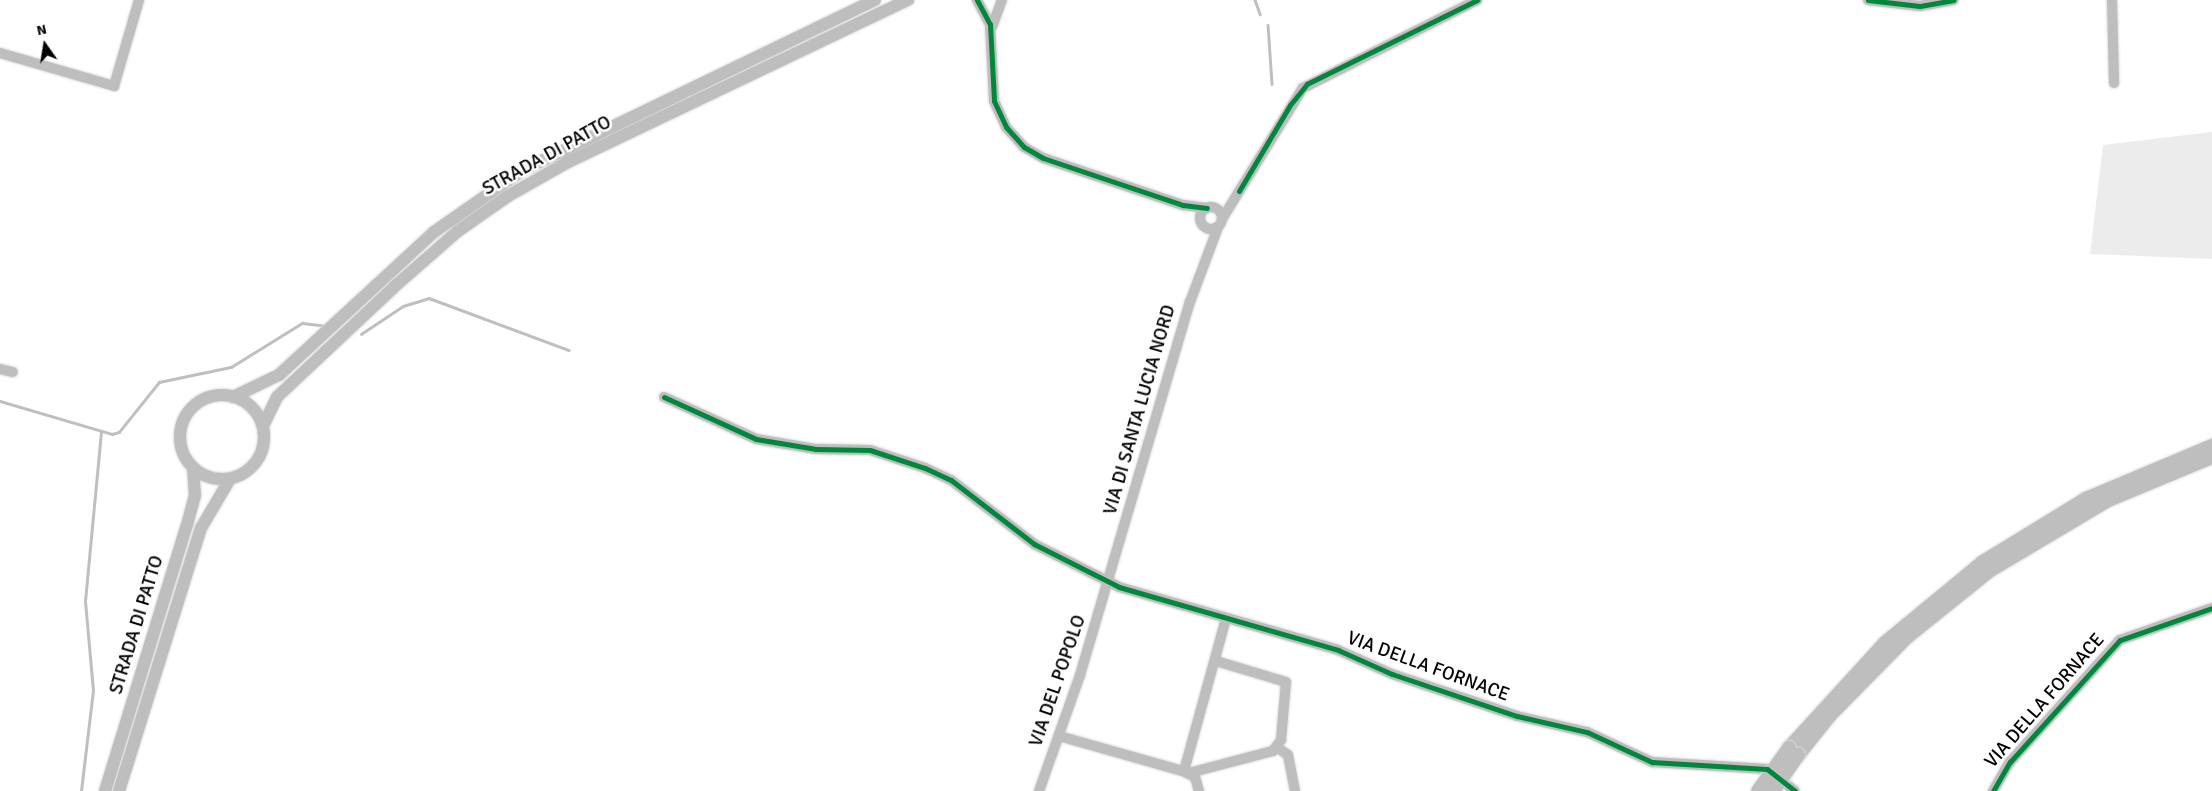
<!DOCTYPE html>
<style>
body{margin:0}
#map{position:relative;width:2212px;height:791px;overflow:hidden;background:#fff;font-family:Signika,sans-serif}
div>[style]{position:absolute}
.green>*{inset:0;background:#ececec}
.stream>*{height:2.5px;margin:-1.25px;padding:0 1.25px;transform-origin:1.25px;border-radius:1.25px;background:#bfbfbf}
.roads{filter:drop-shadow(0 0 1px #dbdbdb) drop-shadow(0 0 1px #dbdbdb)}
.minor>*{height:10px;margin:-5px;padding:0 5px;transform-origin:5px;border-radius:5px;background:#bebebe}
.minor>.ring{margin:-5px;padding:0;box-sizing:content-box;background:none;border:10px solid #bebebe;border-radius:50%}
.major>*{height:12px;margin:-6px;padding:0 6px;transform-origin:6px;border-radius:6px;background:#bebebe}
.major>.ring{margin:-6px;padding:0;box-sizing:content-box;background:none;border:12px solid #bebebe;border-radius:50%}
.highway>*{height:14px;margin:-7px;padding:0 7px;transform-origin:7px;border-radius:7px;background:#bebebe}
.bridges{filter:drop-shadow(0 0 1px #dbdbdb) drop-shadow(0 0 1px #dbdbdb)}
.highway-bridge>*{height:14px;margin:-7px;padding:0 7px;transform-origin:7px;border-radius:7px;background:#bebebe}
.cycleway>*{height:5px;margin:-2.5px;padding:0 2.5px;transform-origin:2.5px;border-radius:2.5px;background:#00873e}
span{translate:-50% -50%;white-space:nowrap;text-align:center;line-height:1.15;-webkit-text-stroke:5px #fff;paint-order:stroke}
.street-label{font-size:19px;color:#000}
.north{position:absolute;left:20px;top:20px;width:50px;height:50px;-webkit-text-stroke:4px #fff;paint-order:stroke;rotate:347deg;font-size:14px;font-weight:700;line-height:20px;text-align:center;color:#000}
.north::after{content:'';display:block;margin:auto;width:18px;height:22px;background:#000;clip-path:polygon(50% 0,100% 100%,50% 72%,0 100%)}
</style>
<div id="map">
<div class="green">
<div style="clip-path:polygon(2212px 132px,2212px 259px,2090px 254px,2103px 145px)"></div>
</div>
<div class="stream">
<div style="left:1255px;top:0;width:15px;rotate:70deg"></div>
<div style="left:1268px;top:25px;width:59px;rotate:86.1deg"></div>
<div style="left:361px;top:334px;width:50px;rotate:-33.7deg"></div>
<div style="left:403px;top:306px;width:27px;rotate:-17deg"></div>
<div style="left:429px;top:298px;width:149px;rotate:20.4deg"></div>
<div style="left:0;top:401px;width:117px;rotate:16.4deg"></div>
<div style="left:112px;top:434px;width:7px;rotate:-16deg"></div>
<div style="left:119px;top:432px;width:64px;rotate:-51.3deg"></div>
<div style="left:159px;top:382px;width:74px;rotate:-11.8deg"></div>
<div style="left:231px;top:367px;width:84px;rotate:-31.8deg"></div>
<div style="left:302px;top:323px;width:20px;rotate:6deg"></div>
<div style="left:81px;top:791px;width:101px;rotate:-83.2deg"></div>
<div style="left:93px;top:691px;width:90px;rotate:-95.1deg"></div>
<div style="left:85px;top:601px;width:170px;rotate:-84.6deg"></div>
</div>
<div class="roads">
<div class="minor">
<div style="left:977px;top:0;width:27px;rotate:62deg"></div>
<div style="left:990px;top:24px;width:77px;rotate:87deg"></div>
<div style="left:994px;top:101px;width:29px;rotate:65deg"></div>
<div style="left:1006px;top:127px;width:27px;rotate:48deg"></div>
<div style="left:1024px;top:147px;width:22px;rotate:30deg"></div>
<div style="left:1043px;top:158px;width:148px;rotate:18.6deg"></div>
<div style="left:1183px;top:205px;width:24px;rotate:7deg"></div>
<div style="left:1868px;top:0;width:52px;rotate:6.6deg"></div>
<div style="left:1920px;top:6px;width:34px;rotate:-10deg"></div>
<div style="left:2112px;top:0;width:83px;rotate:88.6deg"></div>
<div style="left:992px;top:27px;width:29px;rotate:-70deg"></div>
<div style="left:0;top:53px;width:119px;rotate:16.1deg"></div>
<div style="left:114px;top:86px;width:90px;rotate:-73.8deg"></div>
<div class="ring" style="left:1200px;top:207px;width:12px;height:12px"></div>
<div style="left:1222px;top:219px;width:154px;rotate:-58.3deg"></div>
<div style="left:1303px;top:88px;width:195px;rotate:-26.8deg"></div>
<div style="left:0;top:369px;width:13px;rotate:13deg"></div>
<div style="left:664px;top:397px;width:101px;rotate:24.5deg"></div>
<div style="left:756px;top:439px;width:61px;rotate:9.5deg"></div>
<div style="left:816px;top:449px;width:54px;rotate:1.1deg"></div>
<div style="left:870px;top:450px;width:58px;rotate:18.1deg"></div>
<div style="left:925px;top:468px;width:29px;rotate:25deg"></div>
<div style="left:951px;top:480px;width:105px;rotate:37.6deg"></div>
<div style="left:1034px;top:544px;width:95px;rotate:26.8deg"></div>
<div style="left:1119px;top:587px;width:228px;rotate:16deg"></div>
<div style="left:1338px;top:650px;width:59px;rotate:24deg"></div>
<div style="left:1392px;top:674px;width:132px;rotate:18.6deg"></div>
<div style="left:1517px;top:716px;width:72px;rotate:12.9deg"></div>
<div style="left:1587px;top:732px;width:72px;rotate:24.8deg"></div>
<div style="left:1652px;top:762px;width:115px;rotate:3.5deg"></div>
<div style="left:1059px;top:736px;width:129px;rotate:15.8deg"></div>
<div style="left:1183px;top:771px;width:13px;rotate:27deg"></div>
<div style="left:1195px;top:777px;width:15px;rotate:74deg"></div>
<div style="left:1278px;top:748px;width:12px;rotate:35deg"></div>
<div style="left:1288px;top:755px;width:37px;rotate:79deg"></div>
<div style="left:1184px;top:771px;width:158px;rotate:-74.6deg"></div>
<div style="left:1189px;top:773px;width:87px;rotate:-14.7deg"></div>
<div style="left:1273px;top:751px;width:14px;rotate:-54deg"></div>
<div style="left:1281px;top:740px;width:58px;rotate:-85.1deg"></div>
<div style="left:1286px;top:682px;width:73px;rotate:-163.3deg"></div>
<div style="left:1786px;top:784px;width:11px;rotate:38deg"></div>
<div style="left:1039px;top:791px;width:123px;rotate:-70.5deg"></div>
<div style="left:1080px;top:675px;width:389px;rotate:-73.6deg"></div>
<div style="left:1190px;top:302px;width:80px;rotate:-69.5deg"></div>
<div style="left:1993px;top:791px;width:34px;rotate:-60deg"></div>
<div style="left:2010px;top:762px;width:164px;rotate:-48deg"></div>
<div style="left:2120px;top:640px;width:97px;rotate:-19.2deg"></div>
</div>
<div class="major">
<div class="ring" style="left:180px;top:395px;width:72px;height:72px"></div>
<div style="left:233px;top:397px;width:51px;rotate:-25.6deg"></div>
<div style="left:279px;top:375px;width:211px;rotate:-42.7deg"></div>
<div style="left:434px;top:232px;width:108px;rotate:-34.9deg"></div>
<div style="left:523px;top:170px;width:391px;rotate:-25.8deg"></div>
<div style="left:263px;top:426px;width:32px;rotate:-64deg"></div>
<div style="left:277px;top:397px;width:161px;rotate:-43.2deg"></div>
<div style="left:394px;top:287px;width:85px;rotate:-41.2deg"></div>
<div style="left:458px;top:231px;width:61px;rotate:-35deg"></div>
<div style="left:508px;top:196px;width:69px;rotate:-29.5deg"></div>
<div style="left:568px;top:162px;width:377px;rotate:-25.5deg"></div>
<div style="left:105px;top:791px;width:278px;rotate:-72.9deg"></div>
<div style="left:187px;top:525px;width:30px;rotate:-75deg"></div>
<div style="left:195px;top:496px;width:28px;rotate:-94deg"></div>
<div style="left:119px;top:791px;width:275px;rotate:-72.7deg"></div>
<div style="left:201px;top:528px;width:57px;rotate:-59.4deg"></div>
</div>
<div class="highway">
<div style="left:1789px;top:748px;width:142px;rotate:-47.6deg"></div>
<div style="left:1885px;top:643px;width:127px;rotate:-39.6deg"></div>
<div style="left:1983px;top:562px;width:121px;rotate:-31.5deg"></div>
<div style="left:2086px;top:499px;width:137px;rotate:-22.8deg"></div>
<div style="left:1798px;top:755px;width:51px;rotate:-51.3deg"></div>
<div style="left:1830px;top:715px;width:110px;rotate:-45.4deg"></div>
<div style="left:1907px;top:637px;width:105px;rotate:-38.8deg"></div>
<div style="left:1989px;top:571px;width:139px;rotate:-30.8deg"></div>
<div style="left:2108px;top:500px;width:113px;rotate:-22.5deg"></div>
</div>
</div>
<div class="bridges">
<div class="highway-bridge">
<div style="left:1758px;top:791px;width:53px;rotate:-54.2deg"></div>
<div style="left:1773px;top:791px;width:44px;rotate:-55.2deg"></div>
</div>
</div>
<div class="cycleway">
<div style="left:977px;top:0;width:27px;rotate:62deg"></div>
<div style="left:990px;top:24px;width:77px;rotate:87deg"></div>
<div style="left:994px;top:101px;width:29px;rotate:65deg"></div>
<div style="left:1006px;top:127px;width:27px;rotate:48deg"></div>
<div style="left:1024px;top:147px;width:22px;rotate:30deg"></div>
<div style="left:1043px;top:158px;width:148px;rotate:18.6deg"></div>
<div style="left:1183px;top:205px;width:24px;rotate:7deg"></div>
<div style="left:1868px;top:0;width:52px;rotate:6.6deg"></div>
<div style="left:1920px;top:6px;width:34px;rotate:-10deg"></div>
<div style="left:1239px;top:191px;width:100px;rotate:-59.3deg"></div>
<div style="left:1290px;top:105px;width:27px;rotate:-51deg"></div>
<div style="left:1307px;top:84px;width:190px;rotate:-26.3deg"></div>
<div style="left:664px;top:397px;width:101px;rotate:24.5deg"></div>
<div style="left:756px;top:439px;width:61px;rotate:9.5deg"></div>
<div style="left:816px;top:449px;width:54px;rotate:1.1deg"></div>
<div style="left:870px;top:450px;width:58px;rotate:18.1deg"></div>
<div style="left:925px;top:468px;width:29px;rotate:25deg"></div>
<div style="left:951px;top:480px;width:105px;rotate:37.6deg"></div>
<div style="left:1034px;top:544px;width:95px;rotate:26.8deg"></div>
<div style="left:1119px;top:587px;width:228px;rotate:16deg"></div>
<div style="left:1338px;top:650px;width:59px;rotate:24deg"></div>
<div style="left:1392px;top:674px;width:132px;rotate:18.6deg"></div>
<div style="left:1517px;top:716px;width:72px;rotate:12.9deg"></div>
<div style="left:1587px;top:732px;width:72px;rotate:24.8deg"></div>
<div style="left:1652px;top:762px;width:115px;rotate:3.5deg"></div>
<div style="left:1767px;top:769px;width:36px;rotate:38deg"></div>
<div style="left:1993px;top:791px;width:34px;rotate:-60deg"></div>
<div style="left:2010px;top:762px;width:164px;rotate:-48deg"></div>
<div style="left:2120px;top:640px;width:97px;rotate:-19.2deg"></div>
</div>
<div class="street-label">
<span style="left:547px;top:156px;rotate:-29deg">STRADA DI PATTO</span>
<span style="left:1140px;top:410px;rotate:-74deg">VIA DI SANTA LUCIA NORD</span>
<span style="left:137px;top:625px;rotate:-73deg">STRADA DI PATTO</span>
<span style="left:1428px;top:667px;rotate:20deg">VIA DELLA FORNACE</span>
<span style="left:1058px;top:681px;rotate:-71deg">VIA DEL POPOLO</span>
<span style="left:2045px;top:701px;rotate:-49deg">VIA DELLA FORNACE</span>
</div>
<div class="north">N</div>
</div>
